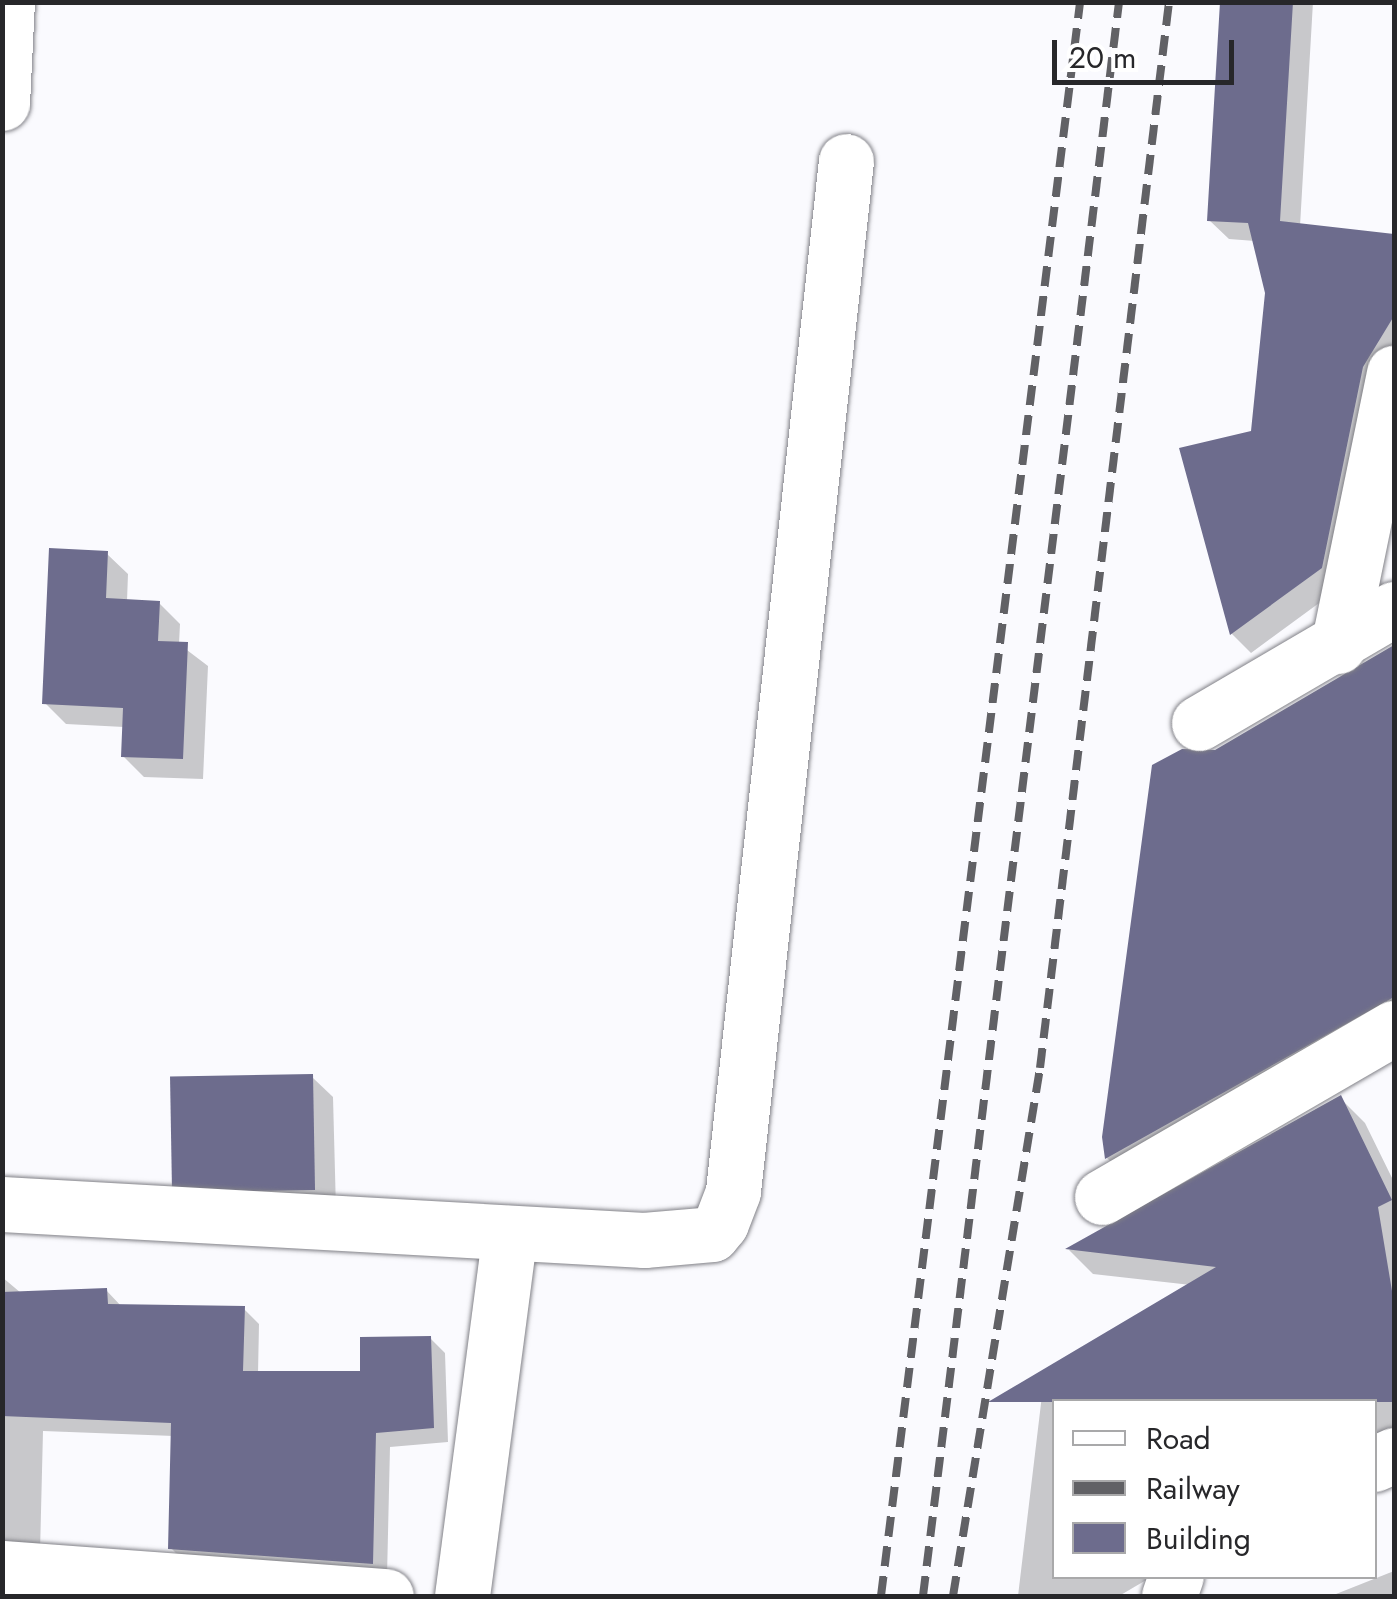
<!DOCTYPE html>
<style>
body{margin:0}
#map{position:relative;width:1397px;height:1599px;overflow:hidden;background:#fafafe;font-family:Jost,sans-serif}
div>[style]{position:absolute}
.shadow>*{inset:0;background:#0003}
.building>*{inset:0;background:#6d6c8d;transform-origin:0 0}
.roads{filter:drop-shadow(0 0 2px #818187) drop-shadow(0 0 2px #818187)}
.minor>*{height:55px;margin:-27.5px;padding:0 27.5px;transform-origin:27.5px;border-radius:27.5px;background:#fff}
.rail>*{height:8px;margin-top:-4px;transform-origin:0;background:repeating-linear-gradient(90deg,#616165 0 20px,transparent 0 30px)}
span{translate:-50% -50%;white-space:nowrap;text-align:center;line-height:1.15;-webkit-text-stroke:10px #fff;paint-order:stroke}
.frame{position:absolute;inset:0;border:5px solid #27272a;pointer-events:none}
.legend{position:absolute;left:1052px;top:1399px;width:325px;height:180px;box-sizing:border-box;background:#fff;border:2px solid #a9a9aa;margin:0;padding:12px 18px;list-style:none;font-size:30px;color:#27272a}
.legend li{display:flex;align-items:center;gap:20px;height:50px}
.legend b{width:50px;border:2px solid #a9a9aa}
.scale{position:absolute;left:1052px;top:40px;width:182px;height:45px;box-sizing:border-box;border:5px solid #27272a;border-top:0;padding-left:12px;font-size:30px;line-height:35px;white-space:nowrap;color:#27272a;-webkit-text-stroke:8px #fff;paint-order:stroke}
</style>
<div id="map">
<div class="shadow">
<div style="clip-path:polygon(1223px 2px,1313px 2px,1300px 226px,1394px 239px,1394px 372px,1341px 587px,1251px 653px,1232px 634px,1182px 450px,1253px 433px,1268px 292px,1255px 241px,1229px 239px,1209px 220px)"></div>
<div style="clip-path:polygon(107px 554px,128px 574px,127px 601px,159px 603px,180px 624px,179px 644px,208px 666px,203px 779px,144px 777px,123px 756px,124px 727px,66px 724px,45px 703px)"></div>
<div style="clip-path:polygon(1394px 646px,1394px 1032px,1132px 1184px,1107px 1158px,1104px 1137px,1215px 752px)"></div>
<div style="clip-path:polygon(312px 1077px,333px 1097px,336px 1210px,195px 1202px,174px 1181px)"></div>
<div style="clip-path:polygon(1340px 1098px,1365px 1123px,1394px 1182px,1394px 1454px,1374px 1458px,1374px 1402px,1054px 1402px,1054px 1576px,1153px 1576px,1119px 1596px,1018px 1596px,1045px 1370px,1191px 1285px,1093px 1274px,1069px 1250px)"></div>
<div style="clip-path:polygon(2px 1277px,21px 1293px,106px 1290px,122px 1307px,244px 1309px,259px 1324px,258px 1374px,363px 1374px,430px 1338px,445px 1353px,448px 1442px,390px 1447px,387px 1577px,186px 1563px,171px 1548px,174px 1436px,43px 1431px,40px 1553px,2px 1557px)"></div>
<div style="clip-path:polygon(1394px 1571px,1394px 1596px,1331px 1596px)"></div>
</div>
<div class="building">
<div style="clip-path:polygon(1220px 2px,1293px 2px,1280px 221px,1394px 234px,1394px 316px,1363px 367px,1322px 568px,1230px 635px,1179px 448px,1251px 431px,1265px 293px,1248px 223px,1207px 221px)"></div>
<div style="clip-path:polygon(49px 548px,108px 551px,106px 598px,160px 601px,158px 641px,188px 642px,183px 759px,121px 757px,123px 708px,42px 704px)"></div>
<div style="clip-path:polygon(1394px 645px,1394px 997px,1105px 1159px,1102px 1137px,1152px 765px,1182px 749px,1215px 750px)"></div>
<div style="left:313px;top:1074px;width:116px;height:143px;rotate:89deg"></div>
<div style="clip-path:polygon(1341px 1095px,1392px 1200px,1378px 1207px,1394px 1303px,1394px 1402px,988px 1402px,1216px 1267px,1065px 1249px)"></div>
<div style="clip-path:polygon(107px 1288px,108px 1304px,245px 1306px,243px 1371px,360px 1371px,360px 1337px,431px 1336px,434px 1428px,376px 1433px,373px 1564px,168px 1549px,171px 1423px,2px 1416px,2px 1292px)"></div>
</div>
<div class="roads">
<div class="minor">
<div style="left:2px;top:103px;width:101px;rotate:-87.2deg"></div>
<div style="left:1338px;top:646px;width:279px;rotate:-78.4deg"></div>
<div style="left:1199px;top:723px;width:226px;rotate:-30.3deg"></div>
<div style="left:1102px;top:1197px;width:337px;rotate:-30.1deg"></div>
<div style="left:2px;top:1204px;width:643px;rotate:3.21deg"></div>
<div style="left:644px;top:1240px;width:68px;rotate:-5deg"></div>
<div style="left:712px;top:1234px;width:14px;rotate:-51deg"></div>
<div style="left:721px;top:1223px;width:34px;rotate:-69deg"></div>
<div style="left:733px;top:1191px;width:1036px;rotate:-83.74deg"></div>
<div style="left:1374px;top:1464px;width:22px;rotate:-24deg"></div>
<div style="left:2px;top:1568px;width:385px;rotate:4.2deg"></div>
<div style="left:462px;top:1596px;width:366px;rotate:-82.5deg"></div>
<div style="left:1169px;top:1596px;width:21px;rotate:-71deg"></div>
</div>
</div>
<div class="rail">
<div style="left:881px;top:1596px;width:1606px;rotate:-82.88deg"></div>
<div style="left:923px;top:1596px;width:1606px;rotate:-82.99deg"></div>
<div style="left:953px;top:1596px;width:535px;rotate:-80.64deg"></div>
<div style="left:1040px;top:1068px;width:1074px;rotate:-83.1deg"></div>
</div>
<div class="frame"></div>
<ul class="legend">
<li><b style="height:12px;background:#fff"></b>Road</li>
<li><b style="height:12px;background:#616165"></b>Railway</li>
<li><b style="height:28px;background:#6d6c8d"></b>Building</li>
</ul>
<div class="scale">20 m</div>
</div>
